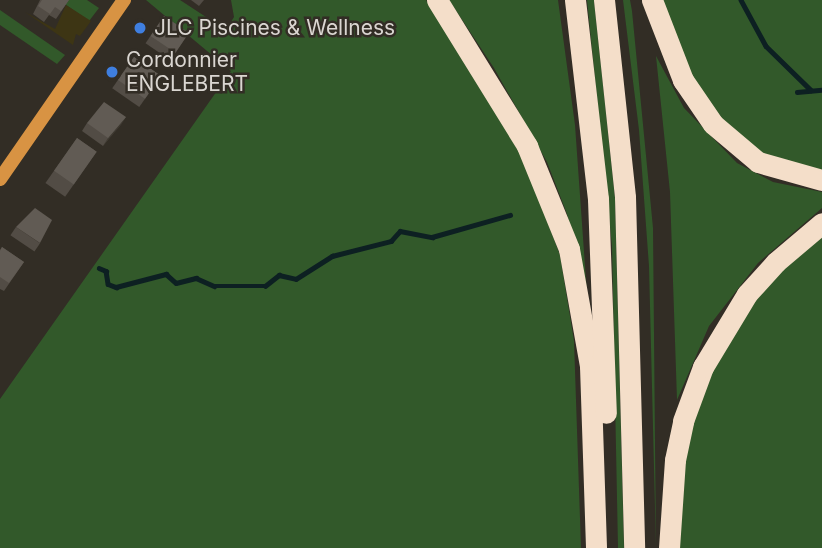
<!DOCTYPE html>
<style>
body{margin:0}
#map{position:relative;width:822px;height:548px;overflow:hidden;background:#322d25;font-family:Inter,sans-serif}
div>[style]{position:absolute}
.green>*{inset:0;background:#32592a}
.sand>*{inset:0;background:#3d3514}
.stream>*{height:4.5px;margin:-2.25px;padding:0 2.25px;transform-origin:2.25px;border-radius:2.25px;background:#0d2022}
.secondary>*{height:14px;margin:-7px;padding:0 7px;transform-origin:7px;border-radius:7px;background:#d89343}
.highway>*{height:21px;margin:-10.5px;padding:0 10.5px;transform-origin:10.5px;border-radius:10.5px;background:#f4dec9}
.wall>*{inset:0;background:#524c45;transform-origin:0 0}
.shaded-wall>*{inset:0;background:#3f3a32}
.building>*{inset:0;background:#615b54;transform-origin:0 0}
.dots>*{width:19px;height:19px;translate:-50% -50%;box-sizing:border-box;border:4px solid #322d25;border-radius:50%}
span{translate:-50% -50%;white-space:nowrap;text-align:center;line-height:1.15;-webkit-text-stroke:5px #322d25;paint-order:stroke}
.poi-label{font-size:21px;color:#dad6d1}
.left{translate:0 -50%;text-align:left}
</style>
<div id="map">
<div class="green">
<div style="clip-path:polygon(59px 0,87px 0,99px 8px,89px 21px)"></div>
<div style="clip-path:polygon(146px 0,180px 0,226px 30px,234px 17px,231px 0,426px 0,521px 152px,560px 255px,574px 341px,581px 548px,0 548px,0 399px,231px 71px)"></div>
<div style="clip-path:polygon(449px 0,558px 0,575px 125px,587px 294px,567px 214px,547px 162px,494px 68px)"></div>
<div style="clip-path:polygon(587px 0,594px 0,615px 198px,624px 548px,618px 548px,612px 246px)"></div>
<div style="clip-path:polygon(623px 0,630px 0,632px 11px,653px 228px,656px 548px,649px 266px,639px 130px)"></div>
<div style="clip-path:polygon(660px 0,822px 0,822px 174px,771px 161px,704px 104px)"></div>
<div style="clip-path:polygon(0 10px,65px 55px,57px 64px,0 25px)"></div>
<div style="clip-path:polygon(656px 56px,684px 108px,737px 163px,773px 182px,822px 192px,822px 208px,758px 263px,709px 326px,677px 400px,670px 192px)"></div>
<div style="clip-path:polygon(822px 231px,822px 548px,678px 548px,681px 472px,699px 394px,752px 299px)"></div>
</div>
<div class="sand">
<div style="clip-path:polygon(66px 5px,91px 21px,80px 36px,76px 34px,73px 45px,25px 12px,55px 29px)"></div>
</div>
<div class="stream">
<div style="left:741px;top:0;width:52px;rotate:61.5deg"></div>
<div style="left:766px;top:46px;width:63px;rotate:44.4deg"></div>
<div style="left:797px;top:92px;width:25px;rotate:-5deg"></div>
<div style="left:99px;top:268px;width:8px;rotate:23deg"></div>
<div style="left:106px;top:271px;width:13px;rotate:81deg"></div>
<div style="left:108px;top:284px;width:9px;rotate:21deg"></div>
<div style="left:116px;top:287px;width:52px;rotate:-14.6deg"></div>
<div style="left:166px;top:274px;width:13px;rotate:42deg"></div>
<div style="left:176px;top:283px;width:21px;rotate:-14deg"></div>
<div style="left:196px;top:278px;width:20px;rotate:24deg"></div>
<div style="left:214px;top:286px;width:51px"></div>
<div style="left:265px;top:286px;width:18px;rotate:-38deg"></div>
<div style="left:279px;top:275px;width:17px;rotate:13deg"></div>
<div style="left:296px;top:279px;width:43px;rotate:-32.6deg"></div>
<div style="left:332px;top:256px;width:61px;rotate:-14.3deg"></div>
<div style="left:391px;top:241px;width:13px;rotate:-48deg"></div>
<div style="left:400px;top:231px;width:33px;rotate:11deg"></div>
<div style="left:432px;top:237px;width:81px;rotate:-15.8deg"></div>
</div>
<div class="secondary">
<div style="left:0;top:179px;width:218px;rotate:-55.3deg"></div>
</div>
<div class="highway">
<div style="left:437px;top:0;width:172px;rotate:58.3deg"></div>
<div style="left:527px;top:146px;width:111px;rotate:67.8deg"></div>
<div style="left:569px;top:249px;width:119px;rotate:79.8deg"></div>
<div style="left:590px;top:366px;width:182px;rotate:88.1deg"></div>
<div style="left:575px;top:0;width:200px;rotate:83.4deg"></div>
<div style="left:598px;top:199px;width:214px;rotate:87.9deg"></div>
<div style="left:604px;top:0;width:198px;rotate:83.9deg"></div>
<div style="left:625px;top:197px;width:351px;rotate:88.5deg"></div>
<div style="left:652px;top:0;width:86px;rotate:68.8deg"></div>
<div style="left:683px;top:80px;width:53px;rotate:55.7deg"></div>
<div style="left:713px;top:124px;width:59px;rotate:40.2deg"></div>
<div style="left:758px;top:162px;width:66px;rotate:15.7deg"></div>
<div style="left:669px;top:548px;width:88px;rotate:-86.1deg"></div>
<div style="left:675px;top:460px;width:40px;rotate:-78deg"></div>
<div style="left:683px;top:421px;width:58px;rotate:-69.7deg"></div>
<div style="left:703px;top:367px;width:85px;rotate:-58.9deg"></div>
<div style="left:747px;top:294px;width:43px;rotate:-47.8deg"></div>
<div style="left:776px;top:262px;width:60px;rotate:-40.3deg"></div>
</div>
<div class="wall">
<div style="clip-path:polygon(40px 0,69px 0,56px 19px,49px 15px,44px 22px,33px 14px)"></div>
<div style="clip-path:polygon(191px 0,204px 0,199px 6px)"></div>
<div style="left:164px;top:16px;width:30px;height:33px;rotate:34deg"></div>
<div style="left:134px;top:57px;width:33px;height:38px;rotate:35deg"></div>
<div style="clip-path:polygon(126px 117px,103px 146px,82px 131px,87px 123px)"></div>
<div style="left:77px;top:138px;width:24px;height:55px;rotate:35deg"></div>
<div style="left:16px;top:227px;width:29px;height:10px;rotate:34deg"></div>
<div style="clip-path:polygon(2px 247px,24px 262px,4px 291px,0 289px,0 250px)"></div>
</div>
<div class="shaded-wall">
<div style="clip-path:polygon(126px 117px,121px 125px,103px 146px,108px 138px)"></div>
</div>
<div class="building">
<div style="clip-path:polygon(42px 0,69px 0,61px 11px,55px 7px,50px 14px,38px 6px)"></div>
<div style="left:164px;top:16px;width:30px;height:24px;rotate:34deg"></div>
<div style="left:134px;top:57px;width:33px;height:28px;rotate:35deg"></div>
<div style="clip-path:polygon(104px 102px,126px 117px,108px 138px,87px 123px)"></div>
<div style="left:77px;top:138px;width:24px;height:40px;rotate:35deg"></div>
<div style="clip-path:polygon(35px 208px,52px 220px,40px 243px,16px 227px)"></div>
<div style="clip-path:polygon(2px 247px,24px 262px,9px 283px,0 277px,0 251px)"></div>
</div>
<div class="dots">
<div style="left:140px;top:28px;background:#3f7fe0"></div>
<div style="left:112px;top:72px;background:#3f7fe0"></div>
</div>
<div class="poi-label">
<span class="left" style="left:154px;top:28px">JLC Piscines &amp; Wellness</span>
<span class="left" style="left:126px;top:72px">Cordonnier<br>ENGLEBERT</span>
</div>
</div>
